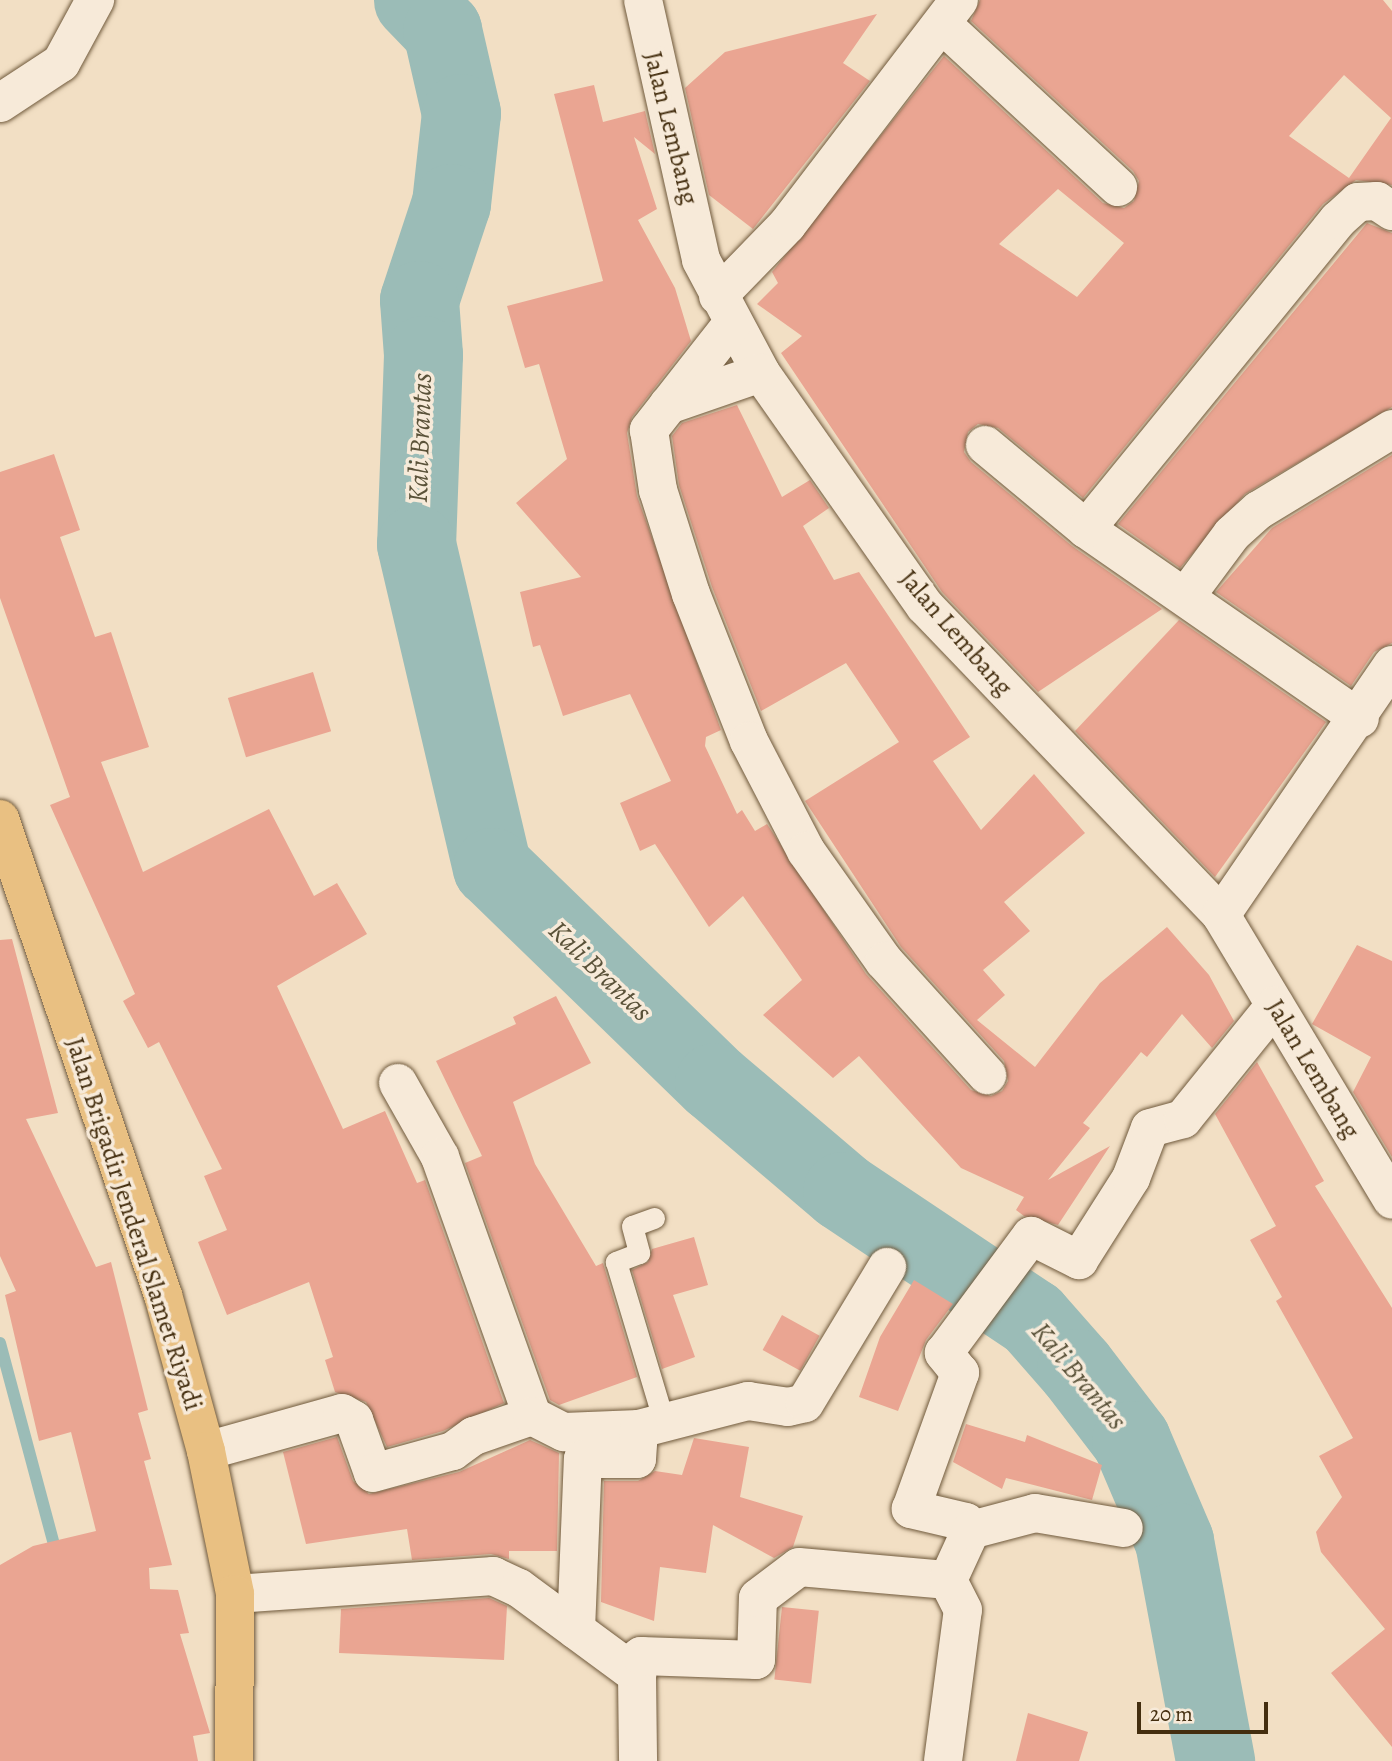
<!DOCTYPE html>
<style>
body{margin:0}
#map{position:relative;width:1392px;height:1761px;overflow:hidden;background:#f2dfc4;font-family:Alegreya,serif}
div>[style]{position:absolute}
.stream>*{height:12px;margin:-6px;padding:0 6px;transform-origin:6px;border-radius:6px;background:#9bbcb7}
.river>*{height:79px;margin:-39.5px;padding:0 39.5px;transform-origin:39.5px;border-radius:39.5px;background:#9bbcb7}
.building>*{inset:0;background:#eaa592;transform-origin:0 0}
.roads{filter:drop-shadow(0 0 2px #705a3c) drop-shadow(0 0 2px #705a3c)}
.lane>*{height:21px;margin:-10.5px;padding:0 10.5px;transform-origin:10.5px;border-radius:10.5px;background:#f7ead9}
.street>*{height:38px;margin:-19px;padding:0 19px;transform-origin:19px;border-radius:19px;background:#f7ead9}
.primary>*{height:38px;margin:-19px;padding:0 19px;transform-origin:19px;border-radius:19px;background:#e9c082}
span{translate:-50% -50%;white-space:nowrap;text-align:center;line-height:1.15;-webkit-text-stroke:7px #f7ead9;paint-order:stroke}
.street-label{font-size:26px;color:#442e0f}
.water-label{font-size:28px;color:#5a5239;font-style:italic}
.scale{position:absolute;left:1137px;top:1702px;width:131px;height:32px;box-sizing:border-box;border:4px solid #442e0f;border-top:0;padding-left:9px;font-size:21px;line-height:24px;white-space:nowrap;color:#442e0f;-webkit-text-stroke:5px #f7ead9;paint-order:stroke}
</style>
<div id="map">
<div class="stream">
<div style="left:0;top:1343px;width:220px;rotate:75deg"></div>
</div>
<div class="river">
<div style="left:413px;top:0;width:42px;rotate:46deg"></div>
<div style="left:442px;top:30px;width:85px;rotate:77.1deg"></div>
<div style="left:461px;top:113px;width:91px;rotate:96.3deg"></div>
<div style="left:451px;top:203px;width:102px;rotate:108.3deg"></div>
<div style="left:419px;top:300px;width:55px;rotate:85.8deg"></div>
<div style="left:423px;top:355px;width:189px;rotate:92.1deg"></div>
<div style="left:416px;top:544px;width:332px;rotate:76.8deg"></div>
<div style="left:492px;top:867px;width:309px;rotate:44.1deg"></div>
<div style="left:714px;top:1082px;width:168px;rotate:40.4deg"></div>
<div style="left:842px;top:1191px;width:229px;rotate:33.8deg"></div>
<div style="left:1032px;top:1318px;width:67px;rotate:48.7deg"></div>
<div style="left:1076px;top:1368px;width:91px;rotate:52.6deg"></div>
<div style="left:1131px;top:1440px;width:110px;rotate:66.9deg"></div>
<div style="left:1174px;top:1541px;width:224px;rotate:79.4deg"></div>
</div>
<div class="building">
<div style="clip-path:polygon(evenodd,980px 0,1383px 0,1392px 11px,1392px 185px,1356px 180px,1323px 204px,1083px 498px,998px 428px,978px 424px,968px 432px,964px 452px,971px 462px,1072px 546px,1162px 609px,1038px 692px,942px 592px,781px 353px,802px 336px,757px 304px,778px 283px,772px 272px,944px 56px,1103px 203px,1124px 208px,1134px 201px,1139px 181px,1133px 171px,971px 21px,980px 0,1344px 75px,1391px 118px,1349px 178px,1289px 136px,1344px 75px,980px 0,1058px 189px,1124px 243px,1077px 297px,999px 244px,1058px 189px)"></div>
<div style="clip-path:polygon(877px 14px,843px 63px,870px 81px,753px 229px,709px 195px,685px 88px,725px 52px)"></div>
<div style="clip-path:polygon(594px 85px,603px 122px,645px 111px,655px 154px,634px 137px,657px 209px,638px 220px,675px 288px,691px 341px,632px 417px,627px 433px,637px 496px,721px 730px,706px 737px,705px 746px,737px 814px,742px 810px,755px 831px,767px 824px,866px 974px,971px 1090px,991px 1096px,1002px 1091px,1008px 1081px,1004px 1061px,901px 947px,805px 801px,899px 742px,846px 663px,761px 711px,712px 587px,679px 485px,672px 436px,682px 423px,737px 405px,782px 497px,810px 480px,829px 508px,803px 526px,834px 580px,859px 572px,970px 737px,933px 761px,981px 830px,1034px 774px,1085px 833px,1004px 902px,1030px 931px,983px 970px,1005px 995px,977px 1020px,1035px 1067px,1100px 983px,1167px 927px,1209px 975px,1234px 1021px,1212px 1048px,1182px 1014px,1147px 1057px,1141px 1052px,1083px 1123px,1090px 1128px,1048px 1180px,1110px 1146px,1058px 1225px,1024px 1216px,1016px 1210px,1024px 1197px,961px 1168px,859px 1056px,833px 1078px,763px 1015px,802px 980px,743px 896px,709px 927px,655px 844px,640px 851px,620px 803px,671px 781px,630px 694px,563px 716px,540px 645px,533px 647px,520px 592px,581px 577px,516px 503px,567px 459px,539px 364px,525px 368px,507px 306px,603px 281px,554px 94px)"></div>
<div style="clip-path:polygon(1367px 223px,1392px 233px,1392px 407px,1245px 494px,1180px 568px,1118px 524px)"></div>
<div style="clip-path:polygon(54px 454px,80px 530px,60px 537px,95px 637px,111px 632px,149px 747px,101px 762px,143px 872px,269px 809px,314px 896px,337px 883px,367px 934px,277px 986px,343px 1129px,385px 1111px,417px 1183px,425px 1180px,504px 1403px,443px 1431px,387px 1447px,366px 1402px,335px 1392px,325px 1360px,333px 1357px,309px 1282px,227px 1315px,198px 1242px,227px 1230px,204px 1176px,222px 1169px,159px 1042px,148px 1048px,123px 1001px,135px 994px,50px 805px,70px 797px,0 598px,0 472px)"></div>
<div style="clip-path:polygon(1392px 455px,1392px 643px,1374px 652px,1351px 686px,1216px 592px,1272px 528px)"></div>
<div style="clip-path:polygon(1179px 620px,1326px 722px,1215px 877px,1075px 731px)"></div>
<div style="left:313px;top:672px;width:62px;height:89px;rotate:73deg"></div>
<div style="clip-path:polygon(12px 939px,58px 1113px,26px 1119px,96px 1267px,111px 1262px,148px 1410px,138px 1413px,151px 1459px,144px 1461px,172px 1565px,149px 1568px,150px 1589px,178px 1590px,189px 1633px,180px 1634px,210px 1733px,193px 1736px,198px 1761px,0 1761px,0 1565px,33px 1546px,96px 1531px,71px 1432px,39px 1441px,5px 1295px,16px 1291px,0 1256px,0 940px)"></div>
<div style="clip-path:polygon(1357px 945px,1392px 961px,1392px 1157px,1353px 1092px,1371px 1057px,1312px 1024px)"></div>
<div style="clip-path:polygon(556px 996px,591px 1063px,513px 1102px,535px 1164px,596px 1266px,603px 1263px,637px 1377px,559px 1405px,550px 1400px,465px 1163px,482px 1156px,436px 1061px,516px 1024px,513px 1017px)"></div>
<div style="clip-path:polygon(1257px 1062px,1324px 1181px,1315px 1186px,1392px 1308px,1392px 1747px,1331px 1673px,1385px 1629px,1321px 1552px,1316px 1532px,1342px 1497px,1319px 1456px,1353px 1438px,1276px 1301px,1282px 1297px,1250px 1240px,1276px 1226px,1215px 1114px)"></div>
<div style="clip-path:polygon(694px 1237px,708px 1285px,673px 1295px,695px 1357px,662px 1369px,632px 1270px,648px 1262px,652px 1249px)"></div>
<div style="clip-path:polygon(914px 1280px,953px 1304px,926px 1340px,898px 1411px,859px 1397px,880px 1337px)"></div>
<div style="left:782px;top:1315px;width:43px;height:40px;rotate:29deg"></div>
<div style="clip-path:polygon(966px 1424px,1025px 1442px,1027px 1435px,1102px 1465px,1092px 1500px,1006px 1478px,1002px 1489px,953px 1462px)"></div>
<div style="clip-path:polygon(337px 1437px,353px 1481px,369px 1494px,459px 1472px,530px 1440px,559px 1453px,557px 1551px,509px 1551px,509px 1559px,491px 1554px,412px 1560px,407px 1529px,306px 1544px,283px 1452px)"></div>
<div style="clip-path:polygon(694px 1438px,749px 1447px,740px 1497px,803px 1516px,793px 1547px,774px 1558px,713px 1525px,706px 1573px,660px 1567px,654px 1621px,601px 1602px,604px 1481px,638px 1481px,655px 1471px,682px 1475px)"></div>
<div style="clip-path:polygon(489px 1598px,507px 1606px,504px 1660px,339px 1653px,341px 1609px)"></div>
<div style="left:782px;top:1607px;width:37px;height:73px;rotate:6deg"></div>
<div style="clip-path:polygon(1028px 1713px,1088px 1732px,1079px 1761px,1016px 1761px)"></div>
</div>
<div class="roads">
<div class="lane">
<div style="left:654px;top:1218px;width:23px;rotate:160deg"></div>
<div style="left:632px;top:1226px;width:28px;rotate:75deg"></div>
<div style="left:639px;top:1253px;width:25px;rotate:159deg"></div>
<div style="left:616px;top:1262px;width:167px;rotate:73.3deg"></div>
</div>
<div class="street">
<div style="left:643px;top:0;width:266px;rotate:77.4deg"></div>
<div style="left:701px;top:260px;width:128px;rotate:62deg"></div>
<div style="left:761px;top:373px;width:285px;rotate:54.9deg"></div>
<div style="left:925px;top:606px;width:428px;rotate:46.2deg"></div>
<div style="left:1221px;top:915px;width:332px;rotate:59deg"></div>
<div style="left:942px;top:24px;width:240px;rotate:42.8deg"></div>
<div style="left:0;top:103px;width:73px;rotate:-33.3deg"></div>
<div style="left:61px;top:63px;width:72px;rotate:-61.6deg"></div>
<div style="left:718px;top:296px;width:99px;rotate:-45.8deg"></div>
<div style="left:787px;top:225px;width:283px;rotate:-52.6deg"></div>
<div style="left:732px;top:324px;width:135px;rotate:128.1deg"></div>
<div style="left:649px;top:430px;width:61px;rotate:81.5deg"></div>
<div style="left:658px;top:490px;width:109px;rotate:72.4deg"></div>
<div style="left:691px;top:594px;width:158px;rotate:68.5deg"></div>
<div style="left:749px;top:741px;width:124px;rotate:62.6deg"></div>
<div style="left:806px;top:851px;width:135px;rotate:54.7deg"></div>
<div style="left:884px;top:961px;width:154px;rotate:47.9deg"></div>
<div style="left:668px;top:405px;width:98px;rotate:-19deg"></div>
<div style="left:985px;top:445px;width:131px;rotate:39.7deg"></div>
<div style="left:1086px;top:529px;width:333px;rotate:34.7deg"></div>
<div style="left:1086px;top:529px;width:399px;rotate:-50.8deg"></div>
<div style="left:1338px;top:220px;width:27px;rotate:-42deg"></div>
<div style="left:1358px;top:202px;width:19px;rotate:-3deg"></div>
<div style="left:1377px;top:201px;width:18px;rotate:34deg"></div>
<div style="left:1186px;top:596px;width:77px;rotate:-53.4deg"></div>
<div style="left:1232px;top:534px;width:36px;rotate:-42deg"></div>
<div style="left:1259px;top:510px;width:156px;rotate:-31.3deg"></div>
<div style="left:1221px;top:915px;width:303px;rotate:-55.6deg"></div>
<div style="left:398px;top:1083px;width:85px;rotate:60.4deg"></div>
<div style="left:440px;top:1157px;width:275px;rotate:70.4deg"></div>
<div style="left:206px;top:1451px;width:141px;rotate:-15.6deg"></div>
<div style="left:342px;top:1413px;width:14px;rotate:30deg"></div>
<div style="left:354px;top:1420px;width:56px;rotate:70.3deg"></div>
<div style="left:373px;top:1473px;width:83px;rotate:-15.4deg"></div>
<div style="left:453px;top:1451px;width:26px;rotate:-36deg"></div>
<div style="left:474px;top:1436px;width:61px;rotate:-19deg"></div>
<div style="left:532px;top:1416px;width:36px;rotate:27deg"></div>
<div style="left:564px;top:1432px;width:75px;rotate:-2.3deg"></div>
<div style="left:639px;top:1429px;width:113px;rotate:-14.4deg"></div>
<div style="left:748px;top:1401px;width:40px;rotate:8.5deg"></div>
<div style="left:788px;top:1407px;width:17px;rotate:-13deg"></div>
<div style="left:805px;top:1403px;width:159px;rotate:-58.9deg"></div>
<div style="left:971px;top:1530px;width:9px;rotate:-122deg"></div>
<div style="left:966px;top:1522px;width:57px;rotate:-166.7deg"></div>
<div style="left:911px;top:1509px;width:145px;rotate:-70.2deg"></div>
<div style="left:960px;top:1373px;width:26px;rotate:-129deg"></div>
<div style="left:944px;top:1353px;width:146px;rotate:-53.4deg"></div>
<div style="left:1031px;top:1236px;width:54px;rotate:26.6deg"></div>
<div style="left:1079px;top:1260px;width:97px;rotate:-57.6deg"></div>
<div style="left:1131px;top:1178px;width:53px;rotate:-69.2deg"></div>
<div style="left:1150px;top:1128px;width:34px;rotate:-15deg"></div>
<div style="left:1183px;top:1119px;width:146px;rotate:-51.1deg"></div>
<div style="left:235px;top:1594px;width:259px;rotate:-4deg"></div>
<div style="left:493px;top:1576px;width:29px;rotate:25deg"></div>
<div style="left:519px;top:1588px;width:147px;rotate:36.4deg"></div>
<div style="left:637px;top:1675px;width:86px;rotate:89.3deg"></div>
<div style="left:576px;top:1630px;width:171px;rotate:-87.7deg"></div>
<div style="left:583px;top:1459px;width:54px"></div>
<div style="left:637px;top:1459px;width:30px;rotate:-86deg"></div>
<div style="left:627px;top:1667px;width:18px;rotate:-38deg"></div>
<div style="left:641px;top:1656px;width:115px;rotate:2deg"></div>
<div style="left:756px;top:1660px;width:62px;rotate:-88.2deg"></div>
<div style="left:758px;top:1598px;width:51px;rotate:-37.1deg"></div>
<div style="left:799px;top:1567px;width:150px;rotate:5deg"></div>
<div style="left:943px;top:1761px;width:152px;rotate:-82.5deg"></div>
<div style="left:963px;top:1610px;width:34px;rotate:-117deg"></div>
<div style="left:948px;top:1580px;width:55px;rotate:-65.3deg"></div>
<div style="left:971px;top:1530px;width:66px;rotate:-14.9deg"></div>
<div style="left:1035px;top:1513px;width:90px;rotate:9.6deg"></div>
</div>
<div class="primary">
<div style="left:0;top:819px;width:503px;rotate:71.1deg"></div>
<div style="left:163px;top:1295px;width:162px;rotate:74.6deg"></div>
<div style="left:206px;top:1451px;width:146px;rotate:78.5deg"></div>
<div style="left:235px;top:1594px;width:167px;rotate:90.3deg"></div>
</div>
</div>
<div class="street-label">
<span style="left:671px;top:128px;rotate:76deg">Jalan Lembang</span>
<span style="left:956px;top:633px;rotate:49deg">Jalan Lembang</span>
<span style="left:1313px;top:1069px;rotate:59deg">Jalan Lembang</span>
<span style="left:134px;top:1224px;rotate:72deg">Jalan Brigadir Jenderal Slamet Riyadi</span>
</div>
<div class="water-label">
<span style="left:420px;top:438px;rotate:-88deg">Kali Brantas</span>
<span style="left:600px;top:971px;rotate:44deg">Kali Brantas</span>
<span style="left:1079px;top:1376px;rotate:50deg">Kali Brantas</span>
</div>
<div class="scale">20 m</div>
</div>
